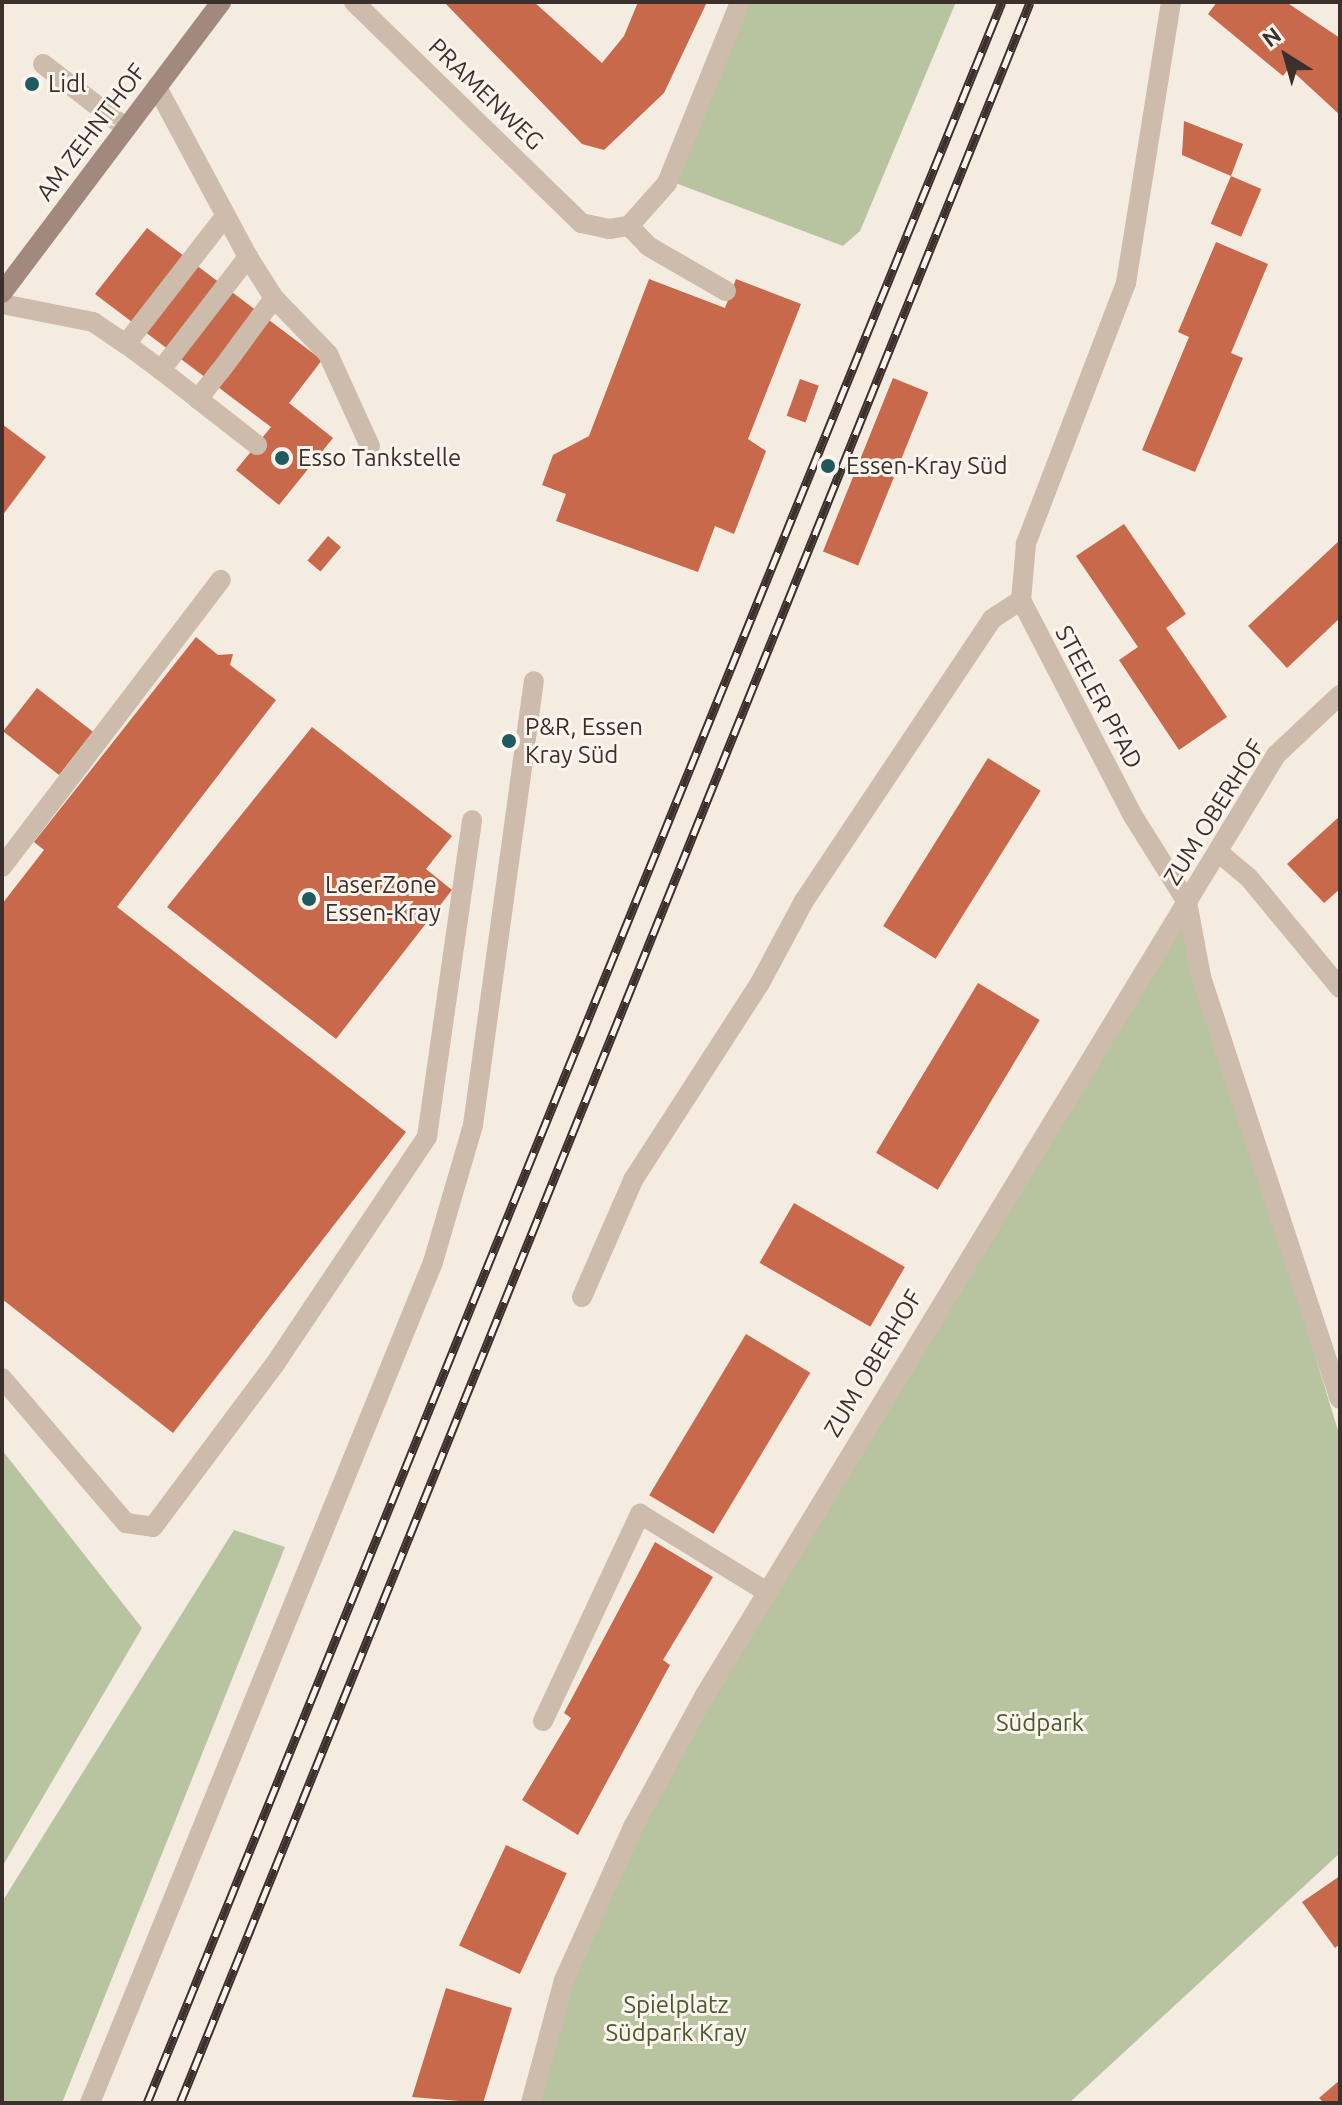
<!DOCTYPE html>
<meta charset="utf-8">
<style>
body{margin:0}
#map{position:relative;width:1342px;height:2105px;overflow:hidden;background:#f4ebe1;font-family:Ubuntu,sans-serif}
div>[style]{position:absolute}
.green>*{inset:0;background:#b8c4a0}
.building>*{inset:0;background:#c8694b;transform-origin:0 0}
.service>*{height:20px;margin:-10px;padding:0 10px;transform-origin:10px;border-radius:10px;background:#cdbbac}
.minor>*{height:20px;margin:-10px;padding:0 10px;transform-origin:10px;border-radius:10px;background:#cdbbac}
.secondary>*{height:20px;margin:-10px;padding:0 10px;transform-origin:10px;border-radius:10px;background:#a18a7d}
.rail>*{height:9px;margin-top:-4.5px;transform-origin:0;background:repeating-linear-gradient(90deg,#fbf5ee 0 18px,#3b302b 0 36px);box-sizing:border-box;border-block:2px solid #3b302b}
.dots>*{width:22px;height:22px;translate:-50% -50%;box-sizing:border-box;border:4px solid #fbf5ee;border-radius:50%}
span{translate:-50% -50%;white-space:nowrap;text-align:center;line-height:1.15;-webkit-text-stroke:6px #fbf5ee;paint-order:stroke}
.poi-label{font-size:24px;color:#3b302b}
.left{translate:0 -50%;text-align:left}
.street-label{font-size:24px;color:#3b302b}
.park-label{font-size:24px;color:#4a5a2e}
.frame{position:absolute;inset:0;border:4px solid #3b302b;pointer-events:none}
.north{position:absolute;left:1246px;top:16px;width:80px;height:80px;-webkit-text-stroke:6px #fbf5ee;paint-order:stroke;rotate:323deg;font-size:22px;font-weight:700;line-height:32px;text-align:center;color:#3b302b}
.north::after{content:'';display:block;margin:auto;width:28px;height:36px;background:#3b302b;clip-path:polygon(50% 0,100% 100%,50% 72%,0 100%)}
</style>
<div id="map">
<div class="green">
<div style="clip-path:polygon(743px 2px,956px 2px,860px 231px,843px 246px,670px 181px)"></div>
<div style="clip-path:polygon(1182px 921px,1340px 1437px,1340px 1853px,1069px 2103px,535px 2103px,568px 1987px,606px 1895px,707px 1697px)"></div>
<div style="clip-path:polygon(2px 1450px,142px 1628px,2px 1867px)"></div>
<div style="clip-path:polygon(234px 1530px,285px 1547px,62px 2103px,2px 2103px,2px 1902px)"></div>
</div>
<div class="building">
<div style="clip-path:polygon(444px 2px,534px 2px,602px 63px,624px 36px,638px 2px,707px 2px,664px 93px,604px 150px,582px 144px)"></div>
<div style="clip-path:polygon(1217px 2px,1286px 2px,1340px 38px,1340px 115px,1289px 68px,1283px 76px,1208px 14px)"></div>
<div style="clip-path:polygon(1184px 121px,1243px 144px,1231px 176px,1182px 155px)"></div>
<div style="left:1231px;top:176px;width:33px;height:52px;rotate:23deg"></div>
<div style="clip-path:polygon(147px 228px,322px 360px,289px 403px,333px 438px,279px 505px,236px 470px,271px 427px,95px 294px)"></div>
<div style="clip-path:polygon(1216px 242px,1268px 264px,1231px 353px,1243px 358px,1195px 472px,1142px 450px,1189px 337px,1178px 332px)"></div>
<div style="clip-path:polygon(649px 279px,725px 308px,736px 279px,801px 304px,748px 439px,766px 451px,734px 534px,715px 526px,698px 572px,556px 521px,566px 494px,542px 485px,553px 455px,589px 436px)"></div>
<div style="left:893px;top:378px;width:38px;height:187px;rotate:22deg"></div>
<div style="left:800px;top:379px;width:20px;height:39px;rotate:20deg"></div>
<div style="clip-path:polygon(2px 424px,46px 457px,2px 516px)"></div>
<div style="clip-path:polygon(1124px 524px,1186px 614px,1166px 628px,1227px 717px,1179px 750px,1119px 660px,1138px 647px,1076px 556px)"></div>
<div style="left:328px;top:536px;width:17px;height:32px;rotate:40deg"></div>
<div style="clip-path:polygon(1340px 540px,1340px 618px,1287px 668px,1248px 626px)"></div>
<div style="clip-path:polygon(196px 637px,218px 655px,233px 654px,230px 665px,276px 700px,117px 907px,406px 1132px,173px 1433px,2px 1299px,2px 904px,44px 850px,34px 842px)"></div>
<div style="left:37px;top:688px;width:71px;height:55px;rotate:38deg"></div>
<div style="clip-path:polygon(312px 727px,452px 836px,426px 869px,452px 890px,336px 1039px,167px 907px)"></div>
<div style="left:988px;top:758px;width:62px;height:198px;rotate:32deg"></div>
<div style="clip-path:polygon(1340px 816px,1340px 889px,1324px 903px,1287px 864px)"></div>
<div style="left:978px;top:983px;width:72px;height:198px;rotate:31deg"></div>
<div style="left:794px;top:1203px;width:128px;height:69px;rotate:30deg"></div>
<div style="left:746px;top:1334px;width:75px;height:188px;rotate:31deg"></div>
<div style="clip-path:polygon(655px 1542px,713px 1577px,663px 1660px,670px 1665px,578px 1835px,522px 1800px,571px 1718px,564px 1713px)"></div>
<div style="left:506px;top:1845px;width:67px;height:111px;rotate:25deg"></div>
<div style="clip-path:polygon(1340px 1876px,1340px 1944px,1335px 1948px,1302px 1902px)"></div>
<div style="clip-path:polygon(446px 1988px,512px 2008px,483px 2103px,412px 2097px)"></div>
<div style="clip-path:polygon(1340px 2080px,1340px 2103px,1324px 2103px,1319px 2098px)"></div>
</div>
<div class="service">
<div style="left:43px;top:64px;width:105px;rotate:37.6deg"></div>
<div style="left:629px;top:226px;width:28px;rotate:46deg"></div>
<div style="left:648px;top:246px;width:90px;rotate:30deg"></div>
<div style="left:274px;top:298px;width:78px;rotate:46deg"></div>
<div style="left:328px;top:354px;width:101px;rotate:65.5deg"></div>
<div style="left:2px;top:304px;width:93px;rotate:11.2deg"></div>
<div style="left:93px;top:322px;width:40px;rotate:34deg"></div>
<div style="left:126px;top:344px;width:158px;rotate:-52.2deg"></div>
<div style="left:126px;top:344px;width:44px;rotate:36.6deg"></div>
<div style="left:161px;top:370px;width:143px;rotate:-52.4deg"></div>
<div style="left:248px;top:257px;width:193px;rotate:-118.2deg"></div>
<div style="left:161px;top:370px;width:47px;rotate:38.1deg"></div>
<div style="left:198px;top:399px;width:37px;rotate:-52deg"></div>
<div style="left:221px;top:370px;width:89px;rotate:-53.6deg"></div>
<div style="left:274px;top:298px;width:49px;rotate:-122.4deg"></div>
<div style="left:198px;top:399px;width:75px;rotate:37.9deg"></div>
<div style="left:1218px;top:852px;width:40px;rotate:40deg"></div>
<div style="left:1249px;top:878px;width:143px;rotate:50.4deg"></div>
<div style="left:2px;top:867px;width:361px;rotate:-52.7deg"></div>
<div style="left:582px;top:1297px;width:128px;rotate:-66.4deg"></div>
<div style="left:633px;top:1180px;width:234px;rotate:-57.2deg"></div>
<div style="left:760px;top:983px;width:93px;rotate:-61.8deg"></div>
<div style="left:804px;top:901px;width:339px;rotate:-56.3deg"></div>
<div style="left:992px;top:619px;width:35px;rotate:-33deg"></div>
<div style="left:2px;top:1378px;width:191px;rotate:49.5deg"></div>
<div style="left:126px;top:1523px;width:27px;rotate:8deg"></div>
<div style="left:153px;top:1527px;width:204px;rotate:-53.2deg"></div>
<div style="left:275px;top:1364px;width:273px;rotate:-56.2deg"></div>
<div style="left:427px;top:1137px;width:320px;rotate:-81.9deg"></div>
<div style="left:543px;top:1721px;width:229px;rotate:-64.9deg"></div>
<div style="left:640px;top:1514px;width:149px;rotate:31.6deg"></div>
<div style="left:90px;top:2103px;width:908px;rotate:-67.81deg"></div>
<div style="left:433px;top:1262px;width:143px;rotate:-73.7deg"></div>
<div style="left:473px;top:1125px;width:448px;rotate:-82.2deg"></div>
</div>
<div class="minor">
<div style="left:354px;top:2px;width:317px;rotate:44.2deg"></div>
<div style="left:581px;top:223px;width:29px;rotate:12deg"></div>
<div style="left:609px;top:229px;width:20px;rotate:-9deg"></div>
<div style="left:629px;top:226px;width:57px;rotate:-48.5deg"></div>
<div style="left:667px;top:183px;width:195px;rotate:-68deg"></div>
<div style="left:1171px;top:2px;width:285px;rotate:99.1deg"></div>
<div style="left:1126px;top:283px;width:280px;rotate:111deg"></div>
<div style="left:1026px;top:544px;width:56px;rotate:95.1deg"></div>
<div style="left:1021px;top:600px;width:243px;rotate:62.6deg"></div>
<div style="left:1133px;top:816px;width:102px;rotate:57.9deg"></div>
<div style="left:1187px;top:902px;width:76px;rotate:79.4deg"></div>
<div style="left:1201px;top:977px;width:444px;rotate:71.8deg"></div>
<div style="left:531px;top:2103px;width:127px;rotate:-75deg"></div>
<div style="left:564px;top:1980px;width:168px;rotate:-65.7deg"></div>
<div style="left:633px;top:1827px;width:150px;rotate:-61.4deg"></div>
<div style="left:705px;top:1695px;width:1100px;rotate:-58.72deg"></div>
<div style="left:1276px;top:755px;width:88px;rotate:-43.2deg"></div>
</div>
<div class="secondary">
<div style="left:2px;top:293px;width:364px;rotate:-53deg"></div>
</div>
<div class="rail">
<div style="left:147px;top:2103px;width:2268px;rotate:-67.86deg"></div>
<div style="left:180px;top:2103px;width:2266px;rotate:-67.97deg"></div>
</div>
<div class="dots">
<div style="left:32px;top:84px;background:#1f5a5e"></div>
<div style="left:282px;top:458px;background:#1f5a5e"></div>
<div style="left:828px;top:466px;background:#1f5a5e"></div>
<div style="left:509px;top:741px;background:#1f5a5e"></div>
<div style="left:309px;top:899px;background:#1f5a5e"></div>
</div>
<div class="poi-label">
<span class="left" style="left:48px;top:84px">Lidl</span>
<span class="left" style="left:298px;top:458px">Esso Tankstelle</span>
<span class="left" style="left:846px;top:466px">Essen-Kray Süd</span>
<span class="left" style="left:525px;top:741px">P&amp;R, Essen<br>Kray Süd</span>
<span class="left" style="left:325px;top:899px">LaserZone<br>Essen-Kray</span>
</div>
<div class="street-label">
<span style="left:486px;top:94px;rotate:44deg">PRAMENWEG</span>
<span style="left:91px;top:132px;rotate:-53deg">AM ZEHNTHOF</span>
<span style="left:1099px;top:697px;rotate:62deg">STEELER PFAD</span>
<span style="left:1214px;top:812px;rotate:-58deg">ZUM OBERHOF</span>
<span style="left:873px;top:1363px;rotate:-59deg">ZUM OBERHOF</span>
</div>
<div class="park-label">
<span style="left:1040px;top:1723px">Südpark</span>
<span style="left:676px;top:2019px">Spielplatz<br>Südpark Kray</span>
</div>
<div class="frame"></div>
<div class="north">N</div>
</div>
